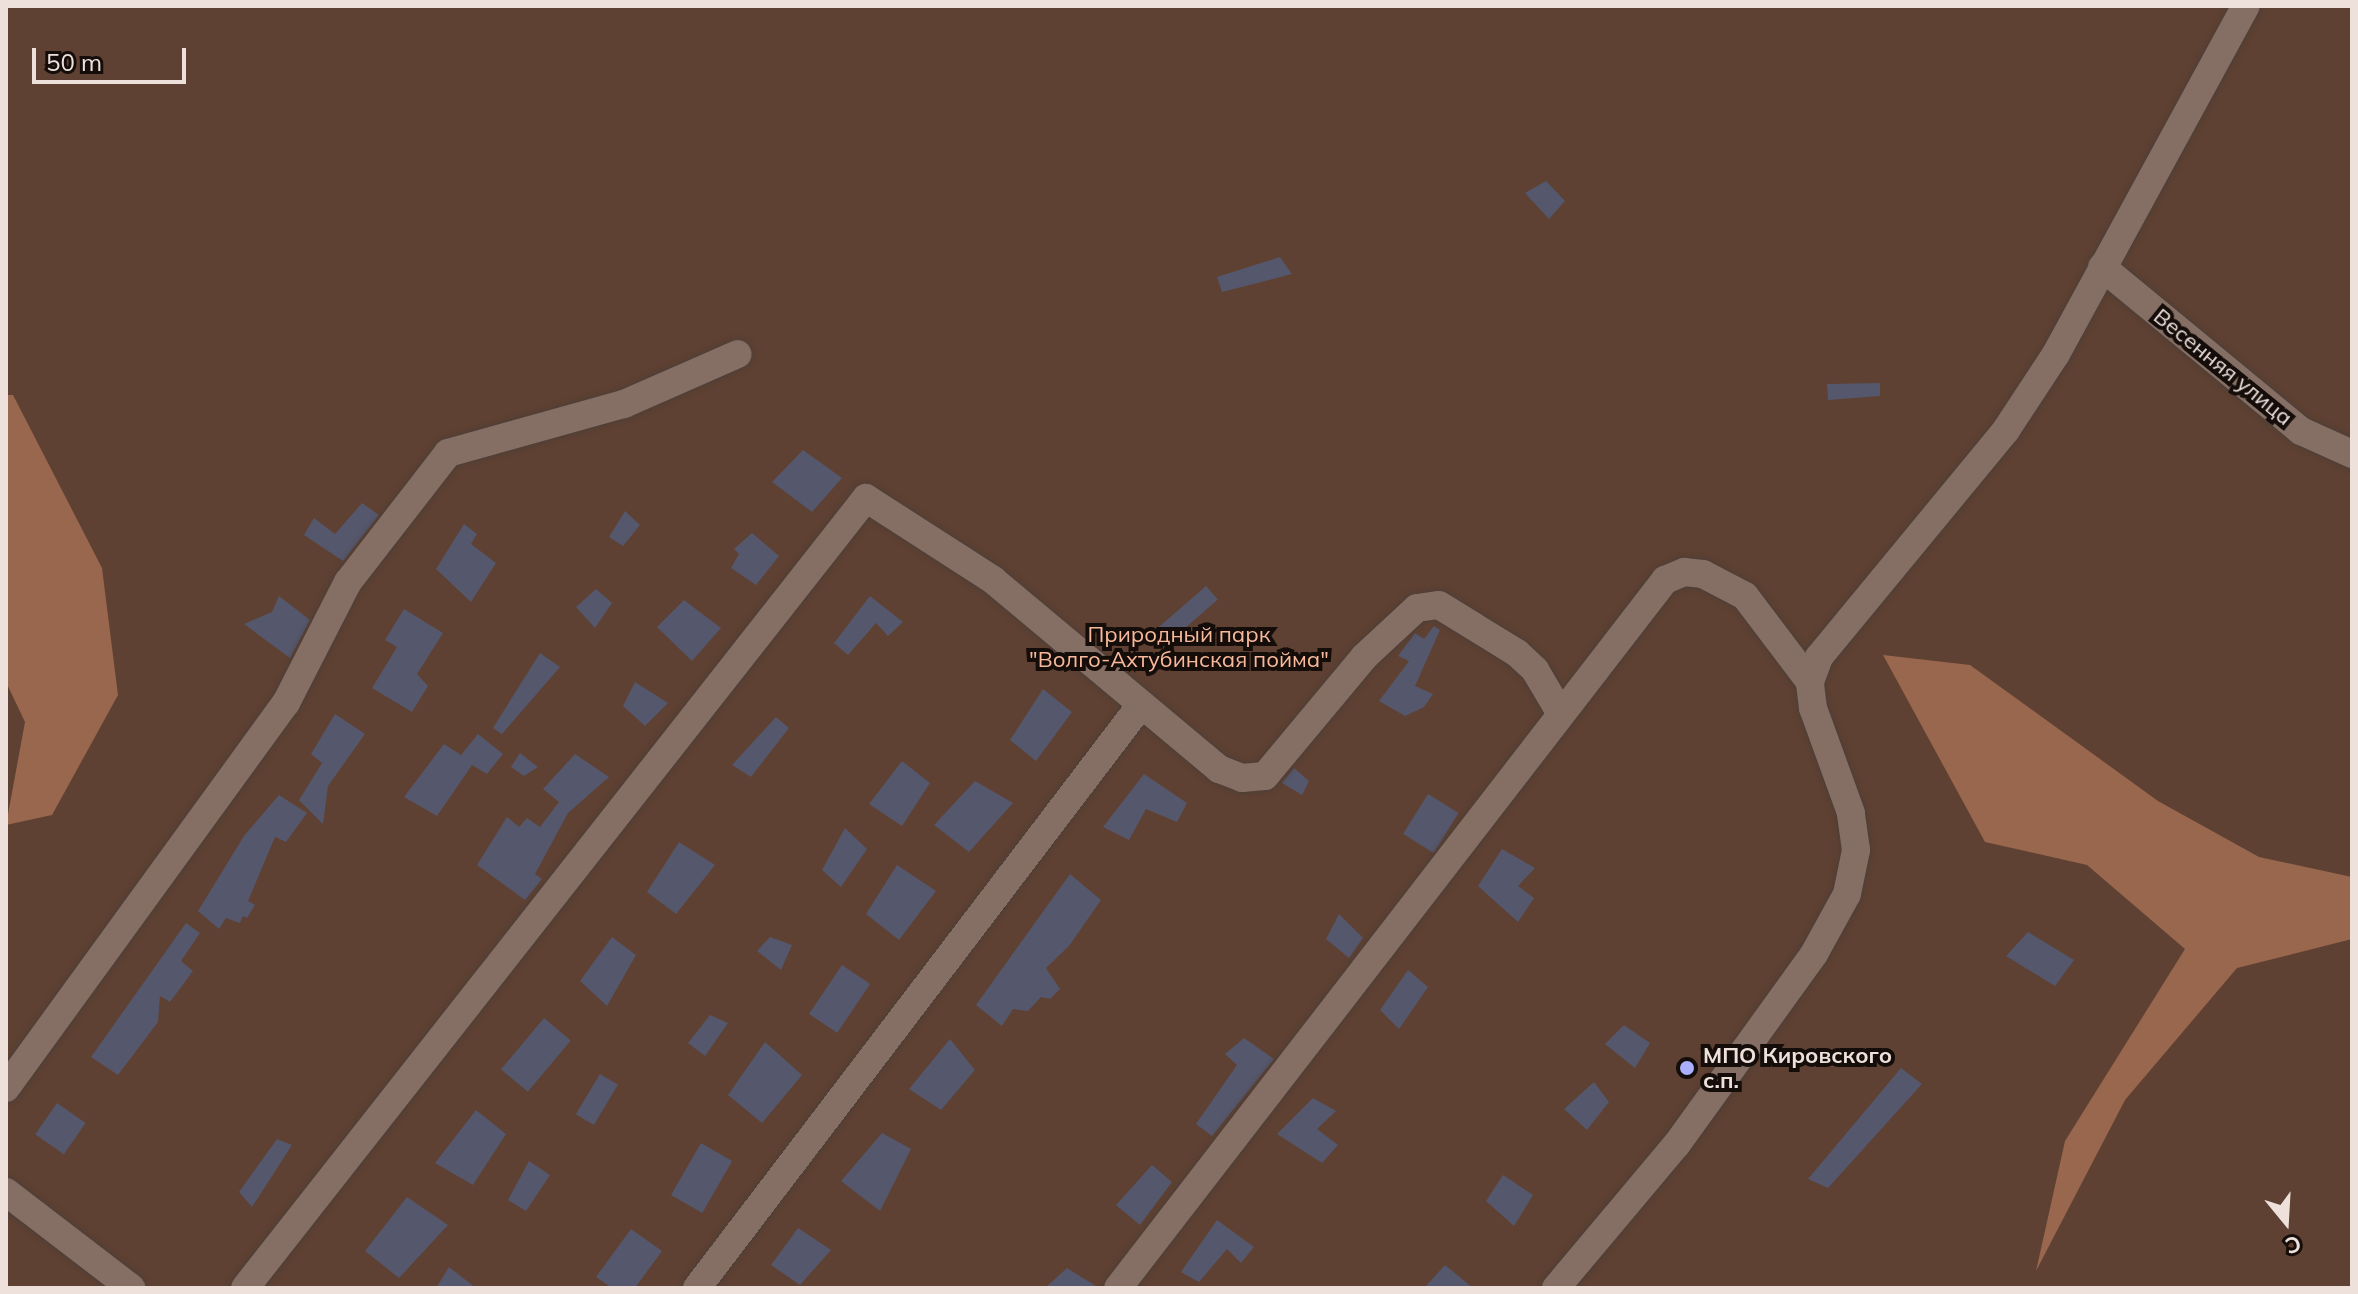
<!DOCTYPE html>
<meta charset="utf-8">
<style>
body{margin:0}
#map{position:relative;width:2358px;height:1294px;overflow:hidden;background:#332118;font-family:Mulish,sans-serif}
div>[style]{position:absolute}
.green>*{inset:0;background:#5e4132;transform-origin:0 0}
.water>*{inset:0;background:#99664e}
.building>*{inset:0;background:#55576c;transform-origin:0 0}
.roads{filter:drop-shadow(0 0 2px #4d3e38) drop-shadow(0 0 2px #4d3e38)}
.minor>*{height:28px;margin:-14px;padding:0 14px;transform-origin:14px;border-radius:14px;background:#856e64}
.dots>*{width:22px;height:22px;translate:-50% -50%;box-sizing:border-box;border:4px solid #150d09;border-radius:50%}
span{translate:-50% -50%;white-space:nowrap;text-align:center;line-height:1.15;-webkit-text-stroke:8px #150d09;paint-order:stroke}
.street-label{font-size:22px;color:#eee1db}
.park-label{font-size:22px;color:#f7b89b}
.poi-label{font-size:22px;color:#eee1db;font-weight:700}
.left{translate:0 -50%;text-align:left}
.frame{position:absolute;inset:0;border:8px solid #eee1db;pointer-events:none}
.north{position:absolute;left:2246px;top:1182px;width:80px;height:80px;-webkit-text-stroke:6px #150d09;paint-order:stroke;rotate:162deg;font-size:22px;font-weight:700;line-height:32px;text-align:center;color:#eee1db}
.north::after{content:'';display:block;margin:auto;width:28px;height:36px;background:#eee1db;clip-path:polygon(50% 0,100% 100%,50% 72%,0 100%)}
.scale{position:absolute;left:32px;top:48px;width:154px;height:36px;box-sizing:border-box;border:4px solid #eee1db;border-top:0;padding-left:10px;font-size:24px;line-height:28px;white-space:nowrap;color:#eee1db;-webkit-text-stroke:6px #150d09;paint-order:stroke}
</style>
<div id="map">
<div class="green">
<div style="left:6px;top:6px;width:2346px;height:1282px"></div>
</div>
<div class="water">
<div style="clip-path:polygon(6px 395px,13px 395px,102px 568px,118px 695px,52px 815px,6px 825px,25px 722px,6px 682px)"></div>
<div style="clip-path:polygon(1883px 655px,1970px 665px,2158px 801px,2259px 857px,2352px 877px,2352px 939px,2237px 968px,2125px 1100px,2036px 1271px,2065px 1141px,2185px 949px,2087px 865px,1985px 842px)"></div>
</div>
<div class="building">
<div style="clip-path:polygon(1546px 181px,1565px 201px,1549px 219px,1525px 193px)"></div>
<div style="clip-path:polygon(1280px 257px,1292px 274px,1222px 292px,1217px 277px)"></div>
<div style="clip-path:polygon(1880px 383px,1880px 396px,1828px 400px,1827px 384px)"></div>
<div style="clip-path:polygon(803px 450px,842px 478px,812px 512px,772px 482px)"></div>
<div style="clip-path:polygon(362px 503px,379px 515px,343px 561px,304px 535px,314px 518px,335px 534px)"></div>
<div style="clip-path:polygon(625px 511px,640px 525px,623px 546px,609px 537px)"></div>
<div style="clip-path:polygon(464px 524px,477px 534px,471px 544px,496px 563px,471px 602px,436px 569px)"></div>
<div style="clip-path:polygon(752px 533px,779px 556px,756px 585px,731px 568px,739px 554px,734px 549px)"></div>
<div style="left:1206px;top:586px;width:18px;height:70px;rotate:49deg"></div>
<div style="clip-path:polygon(596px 589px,612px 603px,595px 628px,576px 607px)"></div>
<div style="clip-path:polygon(279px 596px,310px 620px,290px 658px,244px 624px,272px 612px)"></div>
<div style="clip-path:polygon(870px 596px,903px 622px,888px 636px,876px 623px,848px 655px,834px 643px)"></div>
<div style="clip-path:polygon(684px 600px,721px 628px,692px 661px,657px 627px)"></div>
<div style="clip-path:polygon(404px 609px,443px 633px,417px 674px,428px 686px,412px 712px,372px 688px,397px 647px,385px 640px)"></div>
<div style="clip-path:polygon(1434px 626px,1440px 630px,1415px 686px,1433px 694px,1424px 707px,1405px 716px,1379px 701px,1409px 661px,1398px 656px,1415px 633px,1424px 639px)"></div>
<div style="clip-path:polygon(540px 653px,560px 667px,502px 734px,493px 728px)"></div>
<div style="clip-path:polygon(635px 682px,668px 703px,645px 726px,623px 706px)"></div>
<div style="clip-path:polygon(1043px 689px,1072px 712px,1036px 761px,1010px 740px)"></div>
<div style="clip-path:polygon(335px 714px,365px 734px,328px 786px,323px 824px,299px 800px,322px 763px,311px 754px)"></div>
<div style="clip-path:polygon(776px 717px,789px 728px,751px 777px,732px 765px)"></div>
<div style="clip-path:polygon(478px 734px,503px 754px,487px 774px,472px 765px,437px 816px,404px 797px,444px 744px,461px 755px)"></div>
<div style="clip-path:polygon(520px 753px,538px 767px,524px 776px,511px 767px)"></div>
<div style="clip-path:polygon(575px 754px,609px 777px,568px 813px,535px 874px,542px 879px,525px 900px,477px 865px,507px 817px,519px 827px,527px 818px,540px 827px,559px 802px,543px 789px)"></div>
<div style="clip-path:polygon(902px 761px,930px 783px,902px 826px,869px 804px)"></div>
<div style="clip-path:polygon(1294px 768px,1309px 781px,1302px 795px,1282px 783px)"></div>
<div style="clip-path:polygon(1144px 774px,1187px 803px,1177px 822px,1146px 809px,1129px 840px,1103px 827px)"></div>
<div style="clip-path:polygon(975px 781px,1013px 803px,969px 852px,934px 825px)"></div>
<div style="left:1428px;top:794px;width:36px;height:47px;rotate:32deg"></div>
<div style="clip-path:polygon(279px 795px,307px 813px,286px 842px,275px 837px,248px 901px,255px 905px,247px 918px,243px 916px,240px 923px,226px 918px,219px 929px,198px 911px,244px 836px)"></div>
<div style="clip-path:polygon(845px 828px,867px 849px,841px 887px,822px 870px)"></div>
<div style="clip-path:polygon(679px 842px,715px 865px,676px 914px,647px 892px)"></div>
<div style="clip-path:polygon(1502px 849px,1535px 868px,1518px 886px,1534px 898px,1518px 922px,1478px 886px)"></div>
<div style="clip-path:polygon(897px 865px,936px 891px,899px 940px,866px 914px)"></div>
<div style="clip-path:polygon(1070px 874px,1101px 900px,1069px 946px,1046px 968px,1060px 989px,1050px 999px,1041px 997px,1028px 1011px,1013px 1009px,1002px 1026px,976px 1005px)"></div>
<div style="clip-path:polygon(1339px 914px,1363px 938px,1349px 958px,1326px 939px)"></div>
<div style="clip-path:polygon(186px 923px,200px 933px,181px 961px,193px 971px,170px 1002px,160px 996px,158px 1022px,118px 1075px,91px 1057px)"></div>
<div style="clip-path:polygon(2028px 932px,2074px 960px,2055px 986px,2006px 956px)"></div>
<div style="clip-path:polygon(612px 937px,636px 955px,607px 1006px,580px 981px)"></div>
<div style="clip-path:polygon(770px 937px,792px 945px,781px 970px,757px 951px)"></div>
<div style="left:842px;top:965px;width:34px;height:59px;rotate:34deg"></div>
<div style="clip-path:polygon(1408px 970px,1428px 987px,1399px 1029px,1380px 1010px)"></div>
<div style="clip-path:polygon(710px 1015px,728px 1023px,705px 1056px,688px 1043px)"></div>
<div style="left:544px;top:1018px;width:35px;height:67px;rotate:40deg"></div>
<div style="clip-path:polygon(1624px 1025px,1650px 1043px,1635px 1068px,1605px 1044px)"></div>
<div style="clip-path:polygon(1244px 1038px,1274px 1059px,1212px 1136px,1196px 1124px,1237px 1065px,1225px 1054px)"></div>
<div style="clip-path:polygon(950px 1039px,975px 1070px,941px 1110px,909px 1089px)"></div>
<div style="clip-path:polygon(765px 1042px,802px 1075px,762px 1123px,728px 1095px)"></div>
<div style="clip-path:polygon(1901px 1068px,1922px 1084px,1828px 1188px,1808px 1179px)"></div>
<div style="left:600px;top:1074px;width:21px;height:47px;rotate:31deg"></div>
<div style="clip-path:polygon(1594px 1082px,1609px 1102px,1587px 1130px,1564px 1109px)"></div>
<div style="clip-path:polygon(1313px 1098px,1336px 1111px,1317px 1129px,1338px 1145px,1322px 1163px,1277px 1134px)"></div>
<div style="left:57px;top:1103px;width:35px;height:38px;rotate:35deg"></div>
<div style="clip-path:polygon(476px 1110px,506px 1134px,473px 1185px,435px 1163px)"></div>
<div style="clip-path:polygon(882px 1133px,911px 1149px,880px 1211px,841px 1181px)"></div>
<div style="clip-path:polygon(277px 1139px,292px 1145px,252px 1207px,239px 1192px)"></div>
<div style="left:701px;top:1143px;width:36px;height:60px;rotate:30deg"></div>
<div style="clip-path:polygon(529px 1161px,550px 1175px,526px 1211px,508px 1200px)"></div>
<div style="clip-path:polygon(1152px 1165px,1172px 1182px,1140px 1225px,1116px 1205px)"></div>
<div style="clip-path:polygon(1503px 1175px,1533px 1195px,1514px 1226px,1486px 1201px)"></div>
<div style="clip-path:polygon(407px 1197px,448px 1225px,399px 1278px,365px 1251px)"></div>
<div style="clip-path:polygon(1217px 1220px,1254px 1247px,1241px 1263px,1227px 1249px,1199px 1282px,1181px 1272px)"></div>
<div style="clip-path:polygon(798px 1228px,831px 1250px,800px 1285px,771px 1265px)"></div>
<div style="clip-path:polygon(631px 1229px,662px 1251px,635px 1288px,612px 1288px,596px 1277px)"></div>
<div style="clip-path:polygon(1445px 1265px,1473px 1288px,1424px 1288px)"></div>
<div style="clip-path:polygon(449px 1267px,476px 1288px,436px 1288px)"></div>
<div style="clip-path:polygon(1067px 1268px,1099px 1288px,1045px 1288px)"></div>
</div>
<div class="roads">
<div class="minor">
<div style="left:2102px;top:267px;width:258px;rotate:39.5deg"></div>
<div style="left:2301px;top:431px;width:56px;rotate:24.3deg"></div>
<div style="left:6px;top:1088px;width:476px;rotate:-54deg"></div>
<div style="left:286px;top:703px;width:136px;rotate:-62.9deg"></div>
<div style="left:348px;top:582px;width:163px;rotate:-52.2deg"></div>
<div style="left:448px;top:453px;width:183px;rotate:-15.6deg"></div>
<div style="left:624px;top:404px;width:124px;rotate:-23.7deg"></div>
<div style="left:6px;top:1192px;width:158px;rotate:37.5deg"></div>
<div style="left:245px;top:1288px;width:1005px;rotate:-51.83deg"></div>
<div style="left:866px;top:498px;width:151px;rotate:32.8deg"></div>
<div style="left:993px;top:580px;width:295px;rotate:39.9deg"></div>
<div style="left:1219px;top:769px;width:25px;rotate:21deg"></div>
<div style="left:1242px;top:778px;width:23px;rotate:-5deg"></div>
<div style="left:1265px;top:776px;width:155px;rotate:-50.2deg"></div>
<div style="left:1364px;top:657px;width:72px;rotate:-42.8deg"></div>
<div style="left:1417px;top:608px;width:22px;rotate:-8deg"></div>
<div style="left:1439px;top:605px;width:92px;rotate:31.6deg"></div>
<div style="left:1517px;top:653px;width:25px;rotate:43deg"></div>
<div style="left:1535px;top:670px;width:51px;rotate:59.4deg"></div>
<div style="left:697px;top:1288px;width:731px;rotate:-52.72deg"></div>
<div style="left:1118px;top:1288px;width:895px;rotate:-52.31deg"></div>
<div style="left:1665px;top:580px;width:21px;rotate:-23deg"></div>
<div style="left:1684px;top:572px;width:19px;rotate:6deg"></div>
<div style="left:1703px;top:574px;width:47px;rotate:27.6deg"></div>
<div style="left:1745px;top:596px;width:108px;rotate:52.9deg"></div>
<div style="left:1556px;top:1288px;width:188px;rotate:-50deg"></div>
<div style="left:1677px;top:1144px;width:234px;rotate:-54.2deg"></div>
<div style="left:1814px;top:954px;width:68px;rotate:-61.2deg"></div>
<div style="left:1847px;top:894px;width:45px;rotate:-78.4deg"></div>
<div style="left:1856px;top:850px;width:37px;rotate:-98deg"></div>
<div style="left:1851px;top:813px;width:112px;rotate:-109.9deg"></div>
<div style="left:1813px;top:708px;width:26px;rotate:-97deg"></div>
<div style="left:1810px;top:682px;width:27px;rotate:-70deg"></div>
<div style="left:1819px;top:657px;width:294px;rotate:-50.5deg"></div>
<div style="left:2006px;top:430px;width:91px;rotate:-56.7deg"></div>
<div style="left:2056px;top:354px;width:396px;rotate:-61.4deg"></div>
</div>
</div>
<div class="dots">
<div style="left:1687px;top:1068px;background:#aab0fb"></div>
</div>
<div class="street-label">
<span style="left:2223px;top:367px;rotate:39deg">Весенняя улица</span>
</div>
<div class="park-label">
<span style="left:1179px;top:647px">Природный парк<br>"Волго-Ахтубинская пойма"</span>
</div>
<div class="poi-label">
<span class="left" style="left:1703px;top:1068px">МПО Кировского<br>с.п.</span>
</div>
<div class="frame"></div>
<div class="north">С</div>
<div class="scale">50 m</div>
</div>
